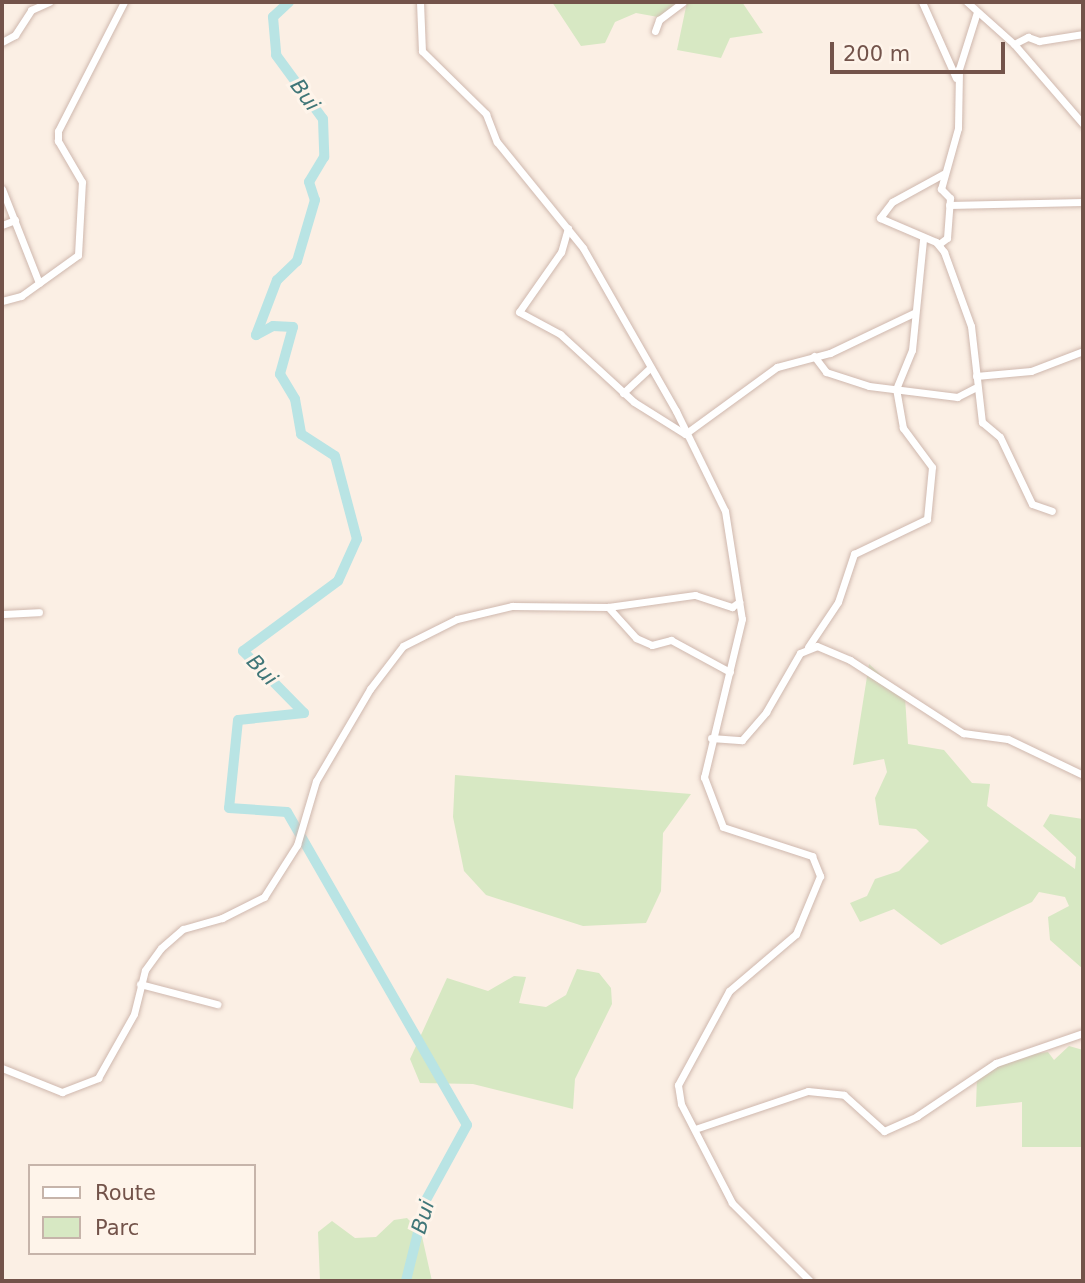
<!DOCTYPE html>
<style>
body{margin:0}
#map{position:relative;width:1085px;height:1283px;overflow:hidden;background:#fbefe4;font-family:"DejaVu Sans",sans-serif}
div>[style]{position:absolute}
.green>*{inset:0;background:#d7e8c3}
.river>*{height:10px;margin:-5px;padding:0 5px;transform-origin:5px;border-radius:5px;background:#b9e4e4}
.roads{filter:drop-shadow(0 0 2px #cfb8ae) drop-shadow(0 0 2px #cfb8ae)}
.minor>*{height:7px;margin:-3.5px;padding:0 3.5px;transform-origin:3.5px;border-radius:3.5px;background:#fff}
span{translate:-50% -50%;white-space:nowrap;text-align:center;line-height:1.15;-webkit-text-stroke:6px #fef4ea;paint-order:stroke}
.water-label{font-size:21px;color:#3f7678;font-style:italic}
.frame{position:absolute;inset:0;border:4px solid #73534a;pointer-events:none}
.legend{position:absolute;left:28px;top:1164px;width:228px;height:91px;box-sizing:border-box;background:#fef4ea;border:2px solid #c6b4aa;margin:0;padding:9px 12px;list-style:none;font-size:21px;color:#73534a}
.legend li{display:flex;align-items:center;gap:14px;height:35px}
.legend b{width:35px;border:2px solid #c6b4aa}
.scale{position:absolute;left:830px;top:42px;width:175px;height:32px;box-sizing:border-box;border:4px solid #73534a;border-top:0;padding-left:9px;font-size:21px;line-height:24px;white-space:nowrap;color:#73534a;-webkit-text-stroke:5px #fef4ea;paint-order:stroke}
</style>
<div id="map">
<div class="green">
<div style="clip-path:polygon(552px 2px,680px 2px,658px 17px,636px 13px,615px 22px,605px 43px,581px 46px)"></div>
<div style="clip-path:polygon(687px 2px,742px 2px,763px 33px,730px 38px,721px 58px,677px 50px)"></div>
<div style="clip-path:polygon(869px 664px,905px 697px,908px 744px,944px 750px,972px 783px,990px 784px,987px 806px,1075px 869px,1076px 857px,1043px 826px,1050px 814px,1083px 819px,1083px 969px,1050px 940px,1048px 917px,1069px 906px,1065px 897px,1039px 892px,1032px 902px,941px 945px,894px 909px,860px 922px,850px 903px,867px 896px,875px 879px,899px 871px,929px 841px,916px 829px,879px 825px,875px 798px,887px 772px,884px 759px,853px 765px)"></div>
<div style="clip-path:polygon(455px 775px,691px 794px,663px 833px,661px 891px,646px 923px,583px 926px,486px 895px,464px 871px,453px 817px)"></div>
<div style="clip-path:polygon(577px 969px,599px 973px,611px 988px,612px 1004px,575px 1079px,573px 1109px,473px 1084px,420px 1083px,410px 1059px,447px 978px,488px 991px,514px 976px,526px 977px,519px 1003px,546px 1007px,566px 995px)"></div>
<div style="clip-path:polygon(1069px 1046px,1083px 1050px,1083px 1147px,1022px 1147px,1022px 1102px,976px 1107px,977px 1076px,1014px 1056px,1048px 1052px,1054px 1060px)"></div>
<div style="clip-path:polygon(407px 1218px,421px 1232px,432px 1281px,320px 1281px,318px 1232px,332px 1221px,355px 1238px,376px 1237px,394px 1220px)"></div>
</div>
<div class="river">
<div style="left:289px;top:2px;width:22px;rotate:137deg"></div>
<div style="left:273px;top:17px;width:38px;rotate:85deg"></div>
<div style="left:276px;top:55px;width:79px;rotate:53.7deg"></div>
<div style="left:323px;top:119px;width:38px;rotate:88deg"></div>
<div style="left:324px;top:157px;width:29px;rotate:121deg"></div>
<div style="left:309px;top:182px;width:19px;rotate:72deg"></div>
<div style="left:315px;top:200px;width:64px;rotate:106.4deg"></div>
<div style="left:297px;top:261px;width:28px;rotate:136deg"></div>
<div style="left:277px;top:280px;width:59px;rotate:110.9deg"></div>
<div style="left:256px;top:335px;width:19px;rotate:-28deg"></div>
<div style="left:273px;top:326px;width:20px;rotate:3deg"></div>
<div style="left:293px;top:327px;width:49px;rotate:105.5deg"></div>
<div style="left:280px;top:374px;width:29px;rotate:59deg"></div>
<div style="left:295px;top:399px;width:36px;rotate:80deg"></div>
<div style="left:301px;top:434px;width:40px;rotate:32.9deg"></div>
<div style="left:335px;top:456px;width:86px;rotate:75.2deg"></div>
<div style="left:357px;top:539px;width:46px;rotate:114.3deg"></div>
<div style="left:338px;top:581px;width:118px;rotate:143.6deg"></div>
<div style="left:243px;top:651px;width:87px;rotate:45.5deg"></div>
<div style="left:304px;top:713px;width:66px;rotate:173.9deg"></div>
<div style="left:238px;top:720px;width:88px;rotate:95.8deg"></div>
<div style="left:229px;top:808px;width:58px;rotate:3.9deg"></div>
<div style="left:287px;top:812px;width:361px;rotate:60.1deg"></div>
<div style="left:467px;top:1125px;width:85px;rotate:118.7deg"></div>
<div style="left:426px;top:1200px;width:83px;rotate:103.9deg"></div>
</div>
<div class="roads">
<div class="minor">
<div style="left:420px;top:2px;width:49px;rotate:87.7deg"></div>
<div style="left:422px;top:51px;width:90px;rotate:44.5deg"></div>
<div style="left:486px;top:114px;width:30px;rotate:69deg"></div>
<div style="left:497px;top:142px;width:136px;rotate:50.9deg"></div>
<div style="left:583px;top:248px;width:188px;rotate:60.3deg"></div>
<div style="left:676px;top:411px;width:111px;rotate:63.9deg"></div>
<div style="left:725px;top:511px;width:109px;rotate:81.1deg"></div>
<div style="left:742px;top:619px;width:163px;rotate:103.5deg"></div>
<div style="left:704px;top:777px;width:53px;rotate:69.2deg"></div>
<div style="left:723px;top:827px;width:94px;rotate:18deg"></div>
<div style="left:812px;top:856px;width:22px;rotate:68deg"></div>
<div style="left:820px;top:876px;width:63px;rotate:112.5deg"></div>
<div style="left:796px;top:934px;width:88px;rotate:139.6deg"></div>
<div style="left:729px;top:991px;width:107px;rotate:118.5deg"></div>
<div style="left:678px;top:1085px;width:19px;rotate:81deg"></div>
<div style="left:681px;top:1104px;width:111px;rotate:62.7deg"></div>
<div style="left:732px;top:1203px;width:110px;rotate:45deg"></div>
<div style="left:922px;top:2px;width:83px;rotate:65.9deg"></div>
<div style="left:967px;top:2px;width:63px;rotate:41.8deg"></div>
<div style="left:1014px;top:44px;width:106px;rotate:49.2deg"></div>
<div style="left:655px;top:31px;width:12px;rotate:-70deg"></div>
<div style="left:659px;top:20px;width:30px;rotate:-37deg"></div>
<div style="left:2px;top:42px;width:15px;rotate:-28deg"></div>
<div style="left:15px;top:35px;width:30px;rotate:-57deg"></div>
<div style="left:31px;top:10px;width:20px;rotate:-24deg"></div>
<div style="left:1014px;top:44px;width:16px;rotate:-27deg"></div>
<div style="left:1028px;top:37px;width:12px;rotate:20deg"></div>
<div style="left:1039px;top:41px;width:45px;rotate:-9deg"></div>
<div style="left:943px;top:174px;width:58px;rotate:151.2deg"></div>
<div style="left:892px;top:202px;width:20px;rotate:127deg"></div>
<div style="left:880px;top:218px;width:61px;rotate:23.2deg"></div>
<div style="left:936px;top:242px;width:13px;rotate:51deg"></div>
<div style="left:944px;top:252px;width:79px;rotate:70deg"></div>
<div style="left:971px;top:326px;width:97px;rotate:83.5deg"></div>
<div style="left:982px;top:422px;width:23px;rotate:40deg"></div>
<div style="left:1000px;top:437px;width:74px;rotate:64.5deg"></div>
<div style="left:1032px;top:504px;width:21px;rotate:19deg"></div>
<div style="left:2px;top:189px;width:101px;rotate:68.5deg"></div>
<div style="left:949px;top:205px;width:134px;rotate:-1.3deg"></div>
<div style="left:2px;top:225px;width:14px;rotate:-21deg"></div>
<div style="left:568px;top:228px;width:25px;rotate:106deg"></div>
<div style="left:561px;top:252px;width:73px;rotate:125deg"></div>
<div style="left:519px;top:312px;width:47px;rotate:28.2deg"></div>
<div style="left:560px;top:334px;width:100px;rotate:42.6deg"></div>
<div style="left:634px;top:402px;width:60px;rotate:32.1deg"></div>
<div style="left:685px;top:434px;width:114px;rotate:-36.1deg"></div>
<div style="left:777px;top:367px;width:55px;rotate:-14.8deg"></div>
<div style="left:830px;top:353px;width:93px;rotate:-25.5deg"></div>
<div style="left:939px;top:244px;width:10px;rotate:-37deg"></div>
<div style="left:947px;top:238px;width:40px;rotate:-85.7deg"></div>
<div style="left:950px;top:198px;width:13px;rotate:-135deg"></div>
<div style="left:941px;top:189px;width:63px;rotate:-74.4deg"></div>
<div style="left:958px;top:128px;width:59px;rotate:-89deg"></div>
<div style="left:959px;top:69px;width:60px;rotate:-72.5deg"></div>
<div style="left:2px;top:301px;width:20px;rotate:-15deg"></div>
<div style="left:21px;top:296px;width:70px;rotate:-35.7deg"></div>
<div style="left:78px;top:255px;width:73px;rotate:-86.9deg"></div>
<div style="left:82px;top:182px;width:48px;rotate:-120.3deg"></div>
<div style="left:58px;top:141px;width:10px;rotate:-90deg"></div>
<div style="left:58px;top:131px;width:145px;rotate:-62.9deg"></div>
<div style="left:814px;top:356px;width:20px;rotate:53deg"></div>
<div style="left:826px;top:372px;width:45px;rotate:18deg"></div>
<div style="left:869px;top:386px;width:89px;rotate:7.1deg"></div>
<div style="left:957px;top:397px;width:20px;rotate:-27deg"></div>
<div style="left:976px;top:376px;width:55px;rotate:-5.2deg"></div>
<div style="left:1031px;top:371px;width:56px;rotate:-21deg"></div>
<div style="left:623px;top:393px;width:37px;rotate:-43deg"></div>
<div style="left:608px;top:607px;width:42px;rotate:47.9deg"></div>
<div style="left:636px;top:638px;width:17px;rotate:24deg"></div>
<div style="left:652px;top:645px;width:20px;rotate:-15deg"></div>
<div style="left:671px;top:640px;width:67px;rotate:28.5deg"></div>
<div style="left:2px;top:614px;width:37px;rotate:-3deg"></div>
<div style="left:808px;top:647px;width:54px;rotate:-56.3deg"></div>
<div style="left:838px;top:602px;width:51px;rotate:-71.6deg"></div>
<div style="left:854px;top:554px;width:81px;rotate:-25.6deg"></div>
<div style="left:927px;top:519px;width:52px;rotate:-84.5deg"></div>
<div style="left:932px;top:467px;width:49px;rotate:-126.6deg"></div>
<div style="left:903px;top:428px;width:40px;rotate:-100deg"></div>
<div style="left:896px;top:389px;width:42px;rotate:-67.7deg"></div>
<div style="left:912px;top:350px;width:112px;rotate:-84.3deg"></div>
<div style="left:711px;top:738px;width:31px;rotate:4deg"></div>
<div style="left:742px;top:740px;width:37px;rotate:-49deg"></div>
<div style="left:766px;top:712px;width:68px;rotate:-60deg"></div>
<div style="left:800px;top:653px;width:18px;rotate:-22deg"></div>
<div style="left:817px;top:646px;width:36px;rotate:23deg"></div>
<div style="left:850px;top:660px;width:135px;rotate:32.9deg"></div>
<div style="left:963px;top:733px;width:45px;rotate:7.6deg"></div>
<div style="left:1008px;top:739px;width:83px;rotate:25.6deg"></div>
<div style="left:140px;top:984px;width:80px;rotate:14.6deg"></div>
<div style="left:2px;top:1068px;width:65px;rotate:21.8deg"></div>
<div style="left:62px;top:1092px;width:39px;rotate:-21deg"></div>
<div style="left:98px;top:1078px;width:73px;rotate:-60.6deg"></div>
<div style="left:134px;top:1014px;width:45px;rotate:-76deg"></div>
<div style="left:145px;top:970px;width:27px;rotate:-54deg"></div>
<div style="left:161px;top:948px;width:29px;rotate:-41deg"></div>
<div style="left:183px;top:929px;width:41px;rotate:-15.8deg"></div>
<div style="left:222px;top:918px;width:47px;rotate:-26.6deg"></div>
<div style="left:264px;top:897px;width:62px;rotate:-57.6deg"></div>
<div style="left:297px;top:845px;width:67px;rotate:-73.5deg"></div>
<div style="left:316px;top:781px;width:107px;rotate:-59.6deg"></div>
<div style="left:370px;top:689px;width:54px;rotate:-52.5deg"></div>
<div style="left:403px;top:646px;width:60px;rotate:-26.6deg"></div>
<div style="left:457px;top:619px;width:57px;rotate:-13.3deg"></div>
<div style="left:512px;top:606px;width:96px;rotate:0.6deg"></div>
<div style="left:608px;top:607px;width:88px;rotate:-7.9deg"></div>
<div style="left:695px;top:595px;width:39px;rotate:18deg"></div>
<div style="left:732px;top:607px;width:9px;rotate:-36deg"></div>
<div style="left:695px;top:1129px;width:119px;rotate:-18.6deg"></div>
<div style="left:808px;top:1091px;width:36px;rotate:6deg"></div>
<div style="left:844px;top:1095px;width:54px;rotate:42deg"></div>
<div style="left:884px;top:1131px;width:36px;rotate:-24deg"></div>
<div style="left:917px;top:1116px;width:95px;rotate:-33.9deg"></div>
<div style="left:996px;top:1063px;width:92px;rotate:-19deg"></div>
</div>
</div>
<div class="water-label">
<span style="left:305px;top:95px;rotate:54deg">Bui</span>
<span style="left:262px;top:670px;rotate:47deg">Bui</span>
<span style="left:423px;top:1217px;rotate:-73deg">Bui</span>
</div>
<div class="frame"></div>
<ul class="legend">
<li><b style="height:9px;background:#fff"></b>Route</li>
<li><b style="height:19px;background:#d7e8c3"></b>Parc</li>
</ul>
<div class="scale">200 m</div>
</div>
